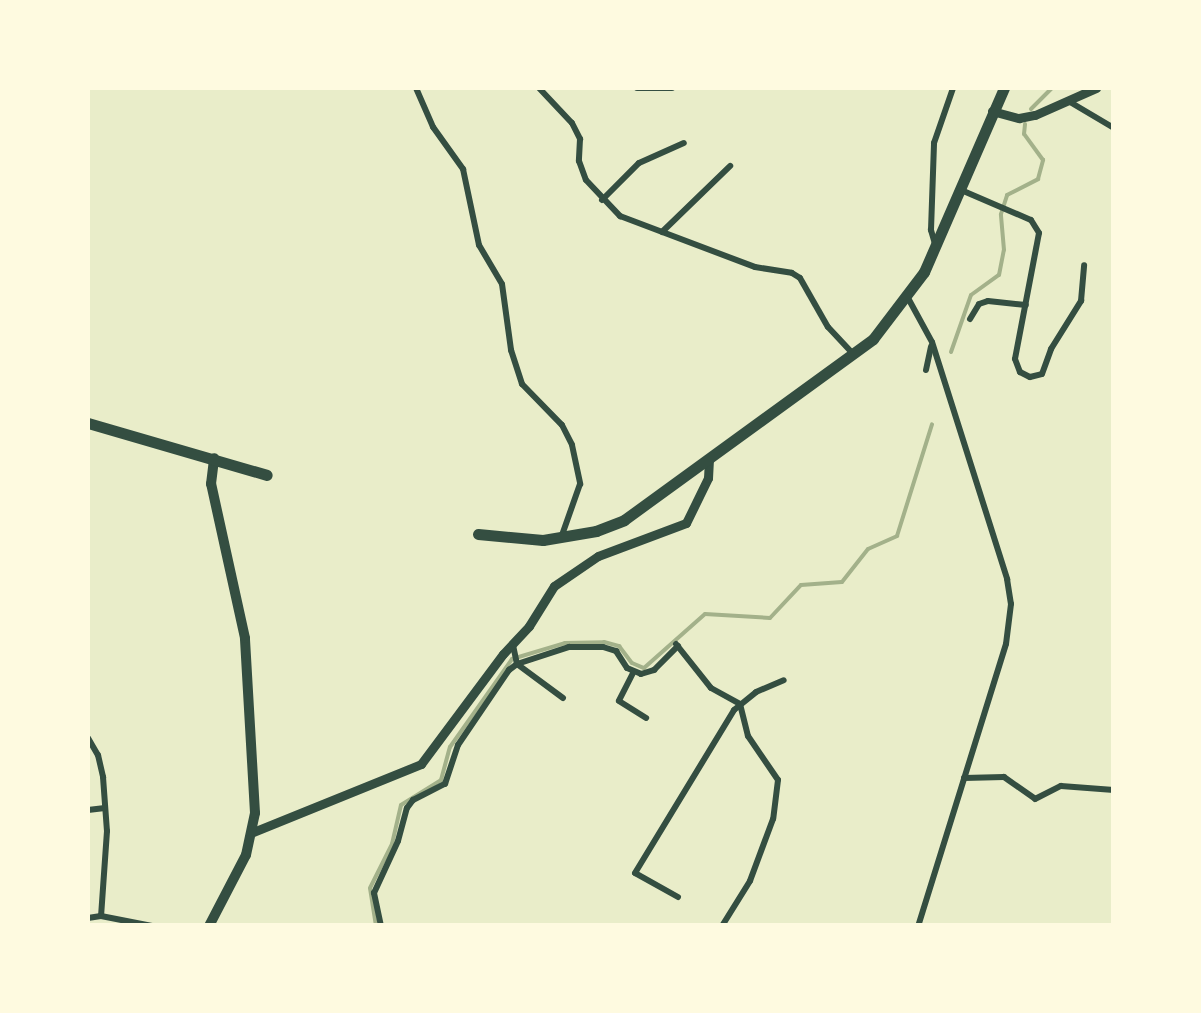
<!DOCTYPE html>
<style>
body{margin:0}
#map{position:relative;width:1201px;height:1013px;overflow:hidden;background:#e9edc9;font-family:Overpass,sans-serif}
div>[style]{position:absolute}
.stream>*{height:4px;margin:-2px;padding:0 2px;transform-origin:2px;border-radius:2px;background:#a3b18a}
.minor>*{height:6px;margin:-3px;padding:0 3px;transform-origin:3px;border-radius:3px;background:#344e41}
.tertiary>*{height:9px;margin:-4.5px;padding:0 4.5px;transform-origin:4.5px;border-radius:4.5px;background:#344e41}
.secondary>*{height:10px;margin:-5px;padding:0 5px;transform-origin:5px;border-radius:5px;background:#344e41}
.trunk>*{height:11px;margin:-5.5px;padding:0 5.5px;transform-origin:5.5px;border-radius:5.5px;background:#344e41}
span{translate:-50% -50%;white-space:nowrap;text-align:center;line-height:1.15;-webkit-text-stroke:8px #fefae0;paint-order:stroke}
.frame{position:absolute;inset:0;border:90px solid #fefae0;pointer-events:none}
</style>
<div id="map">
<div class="stream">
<div style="left:1031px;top:109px;width:30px;rotate:-45deg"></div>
<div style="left:951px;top:352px;width:60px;rotate:-70.7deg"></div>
<div style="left:971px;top:295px;width:34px;rotate:-36deg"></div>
<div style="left:999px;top:275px;width:25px;rotate:-79deg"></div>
<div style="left:1004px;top:250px;width:36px;rotate:-95deg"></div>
<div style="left:1001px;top:214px;width:20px;rotate:-72deg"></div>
<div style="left:1007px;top:195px;width:35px;rotate:-27deg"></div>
<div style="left:1038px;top:179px;width:20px;rotate:-75deg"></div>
<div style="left:1043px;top:160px;width:32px;rotate:-126deg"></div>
<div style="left:1024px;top:134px;width:10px;rotate:-84deg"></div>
<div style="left:376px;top:926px;width:38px;rotate:-99deg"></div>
<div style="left:370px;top:888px;width:49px;rotate:-63.4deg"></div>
<div style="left:392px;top:844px;width:40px;rotate:-77deg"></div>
<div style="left:401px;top:805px;width:47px;rotate:-32deg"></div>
<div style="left:441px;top:780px;width:34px;rotate:-75deg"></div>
<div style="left:450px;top:747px;width:108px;rotate:-54.8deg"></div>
<div style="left:512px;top:659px;width:55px;rotate:-16.8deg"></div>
<div style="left:565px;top:643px;width:39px;rotate:-1deg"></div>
<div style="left:604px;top:642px;width:16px;rotate:15deg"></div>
<div style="left:619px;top:646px;width:21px;rotate:53deg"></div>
<div style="left:632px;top:663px;width:13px;rotate:23deg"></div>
<div style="left:644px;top:668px;width:81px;rotate:-41.5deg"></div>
<div style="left:705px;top:614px;width:65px;rotate:3.5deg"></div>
<div style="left:770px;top:618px;width:45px;rotate:-46.8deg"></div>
<div style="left:801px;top:585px;width:41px;rotate:-4.2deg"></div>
<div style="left:842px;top:582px;width:42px;rotate:-51.8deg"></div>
<div style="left:868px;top:549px;width:32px;rotate:-24deg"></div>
<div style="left:897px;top:536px;width:117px;rotate:-72.6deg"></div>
</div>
<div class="minor">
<div style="left:416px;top:88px;width:43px;rotate:66.4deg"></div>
<div style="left:433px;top:127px;width:52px;rotate:54.5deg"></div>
<div style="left:463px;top:169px;width:78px;rotate:78.1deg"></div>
<div style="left:479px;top:245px;width:45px;rotate:59.5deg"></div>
<div style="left:502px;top:284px;width:67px;rotate:82.2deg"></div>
<div style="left:511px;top:350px;width:36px;rotate:72deg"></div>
<div style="left:522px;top:384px;width:57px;rotate:45.7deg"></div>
<div style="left:562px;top:425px;width:22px;rotate:63deg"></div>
<div style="left:572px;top:445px;width:40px;rotate:78deg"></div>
<div style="left:580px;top:484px;width:57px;rotate:109.4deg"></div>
<div style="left:539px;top:88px;width:48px;rotate:46.7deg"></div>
<div style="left:572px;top:123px;width:18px;rotate:63deg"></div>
<div style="left:580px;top:139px;width:22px;rotate:93deg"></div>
<div style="left:579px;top:161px;width:20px;rotate:70deg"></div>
<div style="left:586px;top:180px;width:50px;rotate:46.6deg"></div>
<div style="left:620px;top:216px;width:144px;rotate:20.7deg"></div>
<div style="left:755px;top:267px;width:37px;rotate:9deg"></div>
<div style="left:792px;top:273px;width:9px;rotate:32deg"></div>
<div style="left:800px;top:278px;width:56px;rotate:60.3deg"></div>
<div style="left:828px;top:327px;width:37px;rotate:47deg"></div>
<div style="left:637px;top:88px;width:35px"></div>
<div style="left:1070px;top:102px;width:51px;rotate:30.6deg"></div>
<div style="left:961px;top:190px;width:76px;rotate:23.2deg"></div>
<div style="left:1031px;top:220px;width:15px;rotate:58deg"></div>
<div style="left:1039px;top:233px;width:128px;rotate:100.8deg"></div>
<div style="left:1015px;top:359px;width:14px;rotate:69deg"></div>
<div style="left:1020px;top:372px;width:11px;rotate:27deg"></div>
<div style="left:1030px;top:377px;width:12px;rotate:-14deg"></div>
<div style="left:1042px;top:374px;width:27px;rotate:-70deg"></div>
<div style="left:1051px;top:349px;width:57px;rotate:-58deg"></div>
<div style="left:1081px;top:301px;width:36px;rotate:-85deg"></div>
<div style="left:602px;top:200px;width:52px;rotate:-45deg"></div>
<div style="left:639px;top:163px;width:49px;rotate:-24deg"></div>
<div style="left:662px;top:232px;width:95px;rotate:-44.1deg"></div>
<div style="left:935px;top:244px;width:15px;rotate:-106deg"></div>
<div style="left:931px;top:230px;width:87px;rotate:-88deg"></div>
<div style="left:934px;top:143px;width:58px;rotate:-70.9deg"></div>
<div style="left:908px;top:298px;width:50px;rotate:61.4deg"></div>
<div style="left:932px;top:342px;width:249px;rotate:72.4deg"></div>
<div style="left:1007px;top:579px;width:25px;rotate:81deg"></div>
<div style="left:1011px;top:604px;width:40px;rotate:97.1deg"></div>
<div style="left:1006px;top:644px;width:295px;rotate:107.3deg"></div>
<div style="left:970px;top:319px;width:17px;rotate:-59deg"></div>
<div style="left:979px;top:304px;width:9px;rotate:-18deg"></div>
<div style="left:988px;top:301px;width:38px;rotate:6deg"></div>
<div style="left:926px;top:370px;width:24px;rotate:-78deg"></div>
<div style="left:676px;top:644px;width:56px;rotate:51.5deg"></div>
<div style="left:711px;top:688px;width:33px;rotate:29deg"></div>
<div style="left:740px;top:704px;width:33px;rotate:76deg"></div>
<div style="left:748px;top:736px;width:53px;rotate:55.7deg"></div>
<div style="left:778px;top:780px;width:39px;rotate:97deg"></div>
<div style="left:773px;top:819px;width:66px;rotate:110.4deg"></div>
<div style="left:750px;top:881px;width:53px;rotate:121.9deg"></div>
<div style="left:633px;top:673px;width:31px;rotate:117deg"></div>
<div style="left:619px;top:701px;width:32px;rotate:32deg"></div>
<div style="left:563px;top:698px;width:57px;rotate:-143.5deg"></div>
<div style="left:517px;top:664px;width:55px;rotate:-18.1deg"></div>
<div style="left:569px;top:647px;width:34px"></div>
<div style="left:603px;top:647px;width:14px;rotate:17deg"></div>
<div style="left:616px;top:651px;width:20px;rotate:57deg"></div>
<div style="left:627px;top:668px;width:15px;rotate:23deg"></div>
<div style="left:641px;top:674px;width:14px;rotate:-17deg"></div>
<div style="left:654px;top:670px;width:34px;rotate:-45deg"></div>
<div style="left:88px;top:738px;width:20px;rotate:60deg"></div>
<div style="left:98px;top:755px;width:23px;rotate:77deg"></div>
<div style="left:103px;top:777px;width:54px;rotate:85.8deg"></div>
<div style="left:107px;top:831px;width:85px;rotate:94deg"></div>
<div style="left:964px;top:778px;width:40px;rotate:-1.4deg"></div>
<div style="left:1004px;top:777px;width:38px;rotate:35deg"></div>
<div style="left:1035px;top:799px;width:29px;rotate:-27deg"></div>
<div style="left:1061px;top:786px;width:53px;rotate:4.3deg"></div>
<div style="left:88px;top:810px;width:17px;rotate:-7deg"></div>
<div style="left:678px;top:897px;width:49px;rotate:-150.8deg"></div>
<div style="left:635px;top:873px;width:191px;rotate:-58.7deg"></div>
<div style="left:734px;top:710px;width:28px;rotate:-39deg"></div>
<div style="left:756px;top:692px;width:30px;rotate:-23deg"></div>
<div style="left:88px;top:918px;width:13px;rotate:-9deg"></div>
<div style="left:101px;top:916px;width:52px;rotate:11.1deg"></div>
<div style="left:381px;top:926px;width:34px;rotate:-102deg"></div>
<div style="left:374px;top:893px;width:57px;rotate:-65.2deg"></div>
<div style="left:398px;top:841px;width:34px;rotate:-75deg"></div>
<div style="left:407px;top:808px;width:10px;rotate:-53deg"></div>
<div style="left:413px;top:800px;width:36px;rotate:-27deg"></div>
<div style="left:445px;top:784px;width:41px;rotate:-71.6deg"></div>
<div style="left:458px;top:745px;width:91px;rotate:-55.8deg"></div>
<div style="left:509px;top:670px;width:10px;rotate:-37deg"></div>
<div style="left:517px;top:664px;width:19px;rotate:-102deg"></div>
</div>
<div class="tertiary">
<div style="left:992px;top:111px;width:28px;rotate:15deg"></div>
<div style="left:1019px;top:118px;width:16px;rotate:-11deg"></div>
<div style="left:1035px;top:115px;width:67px;rotate:-23.9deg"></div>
<div style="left:253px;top:832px;width:181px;rotate:-22deg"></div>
<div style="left:421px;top:764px;width:137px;rotate:-53.3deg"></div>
<div style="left:503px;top:654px;width:38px;rotate:-47deg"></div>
<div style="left:529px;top:626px;width:47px;rotate:-58deg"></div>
<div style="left:554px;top:586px;width:53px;rotate:-34.3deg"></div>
<div style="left:598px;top:556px;width:94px;rotate:-20.6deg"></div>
<div style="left:686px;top:523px;width:50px;rotate:-63.9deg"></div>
<div style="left:708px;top:478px;width:17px;rotate:-87deg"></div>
</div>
<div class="secondary">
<div style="left:209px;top:926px;width:80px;rotate:-62.5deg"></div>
<div style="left:246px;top:855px;width:43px;rotate:-77.9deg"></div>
<div style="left:255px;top:813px;width:175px;rotate:-93.3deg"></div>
<div style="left:245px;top:638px;width:158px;rotate:-102.4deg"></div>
<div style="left:211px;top:484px;width:26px;rotate:-83deg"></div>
</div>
<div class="trunk">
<div style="left:88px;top:423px;width:186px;rotate:16.2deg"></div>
<div style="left:478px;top:534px;width:65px;rotate:5.3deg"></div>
<div style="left:543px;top:540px;width:54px;rotate:-9.6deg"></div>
<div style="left:596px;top:531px;width:30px;rotate:-21deg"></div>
<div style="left:624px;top:520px;width:308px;rotate:-36deg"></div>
<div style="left:873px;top:339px;width:84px;rotate:-52.7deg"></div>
<div style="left:924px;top:272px;width:201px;rotate:-66.5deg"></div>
</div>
<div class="frame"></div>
</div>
